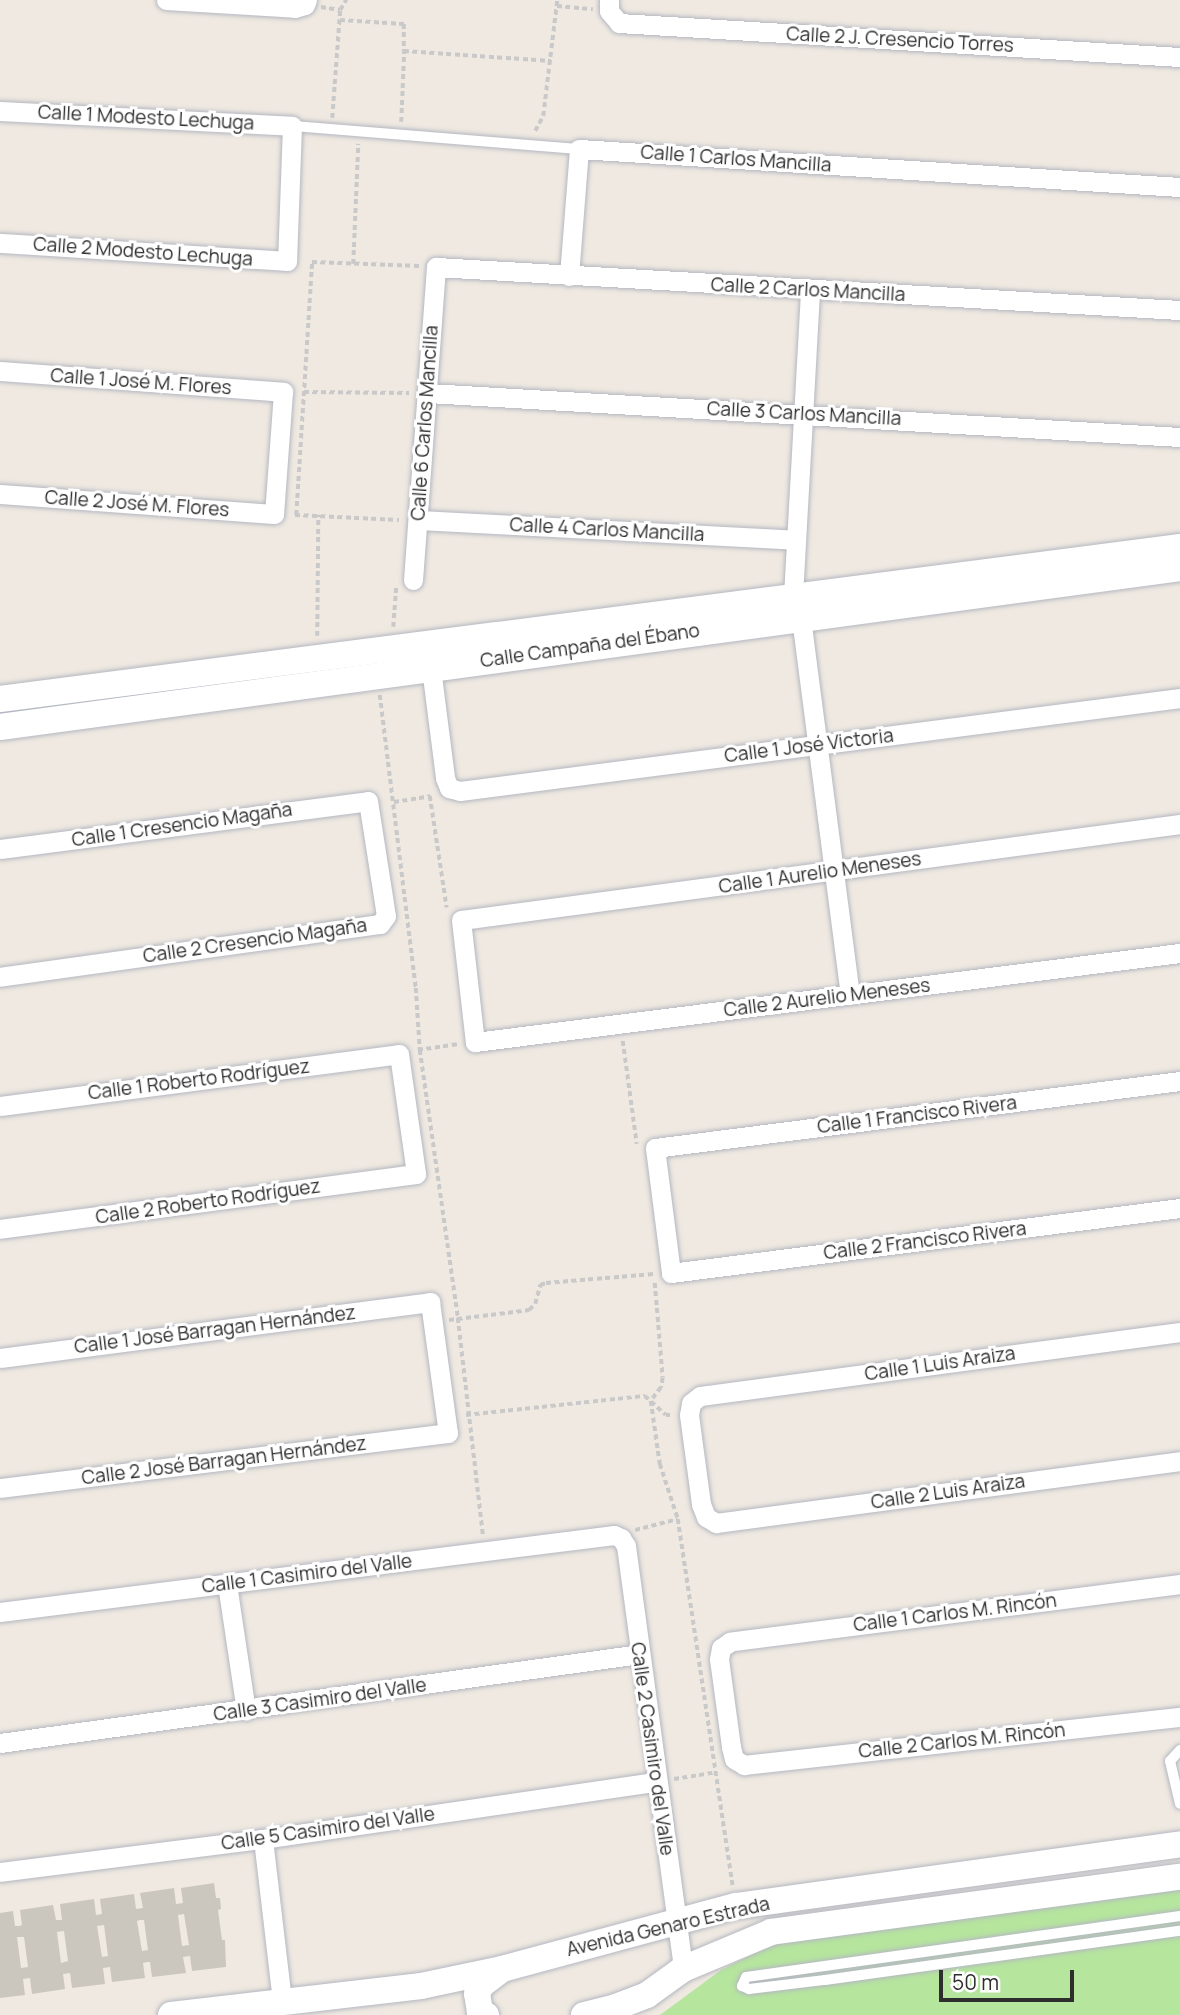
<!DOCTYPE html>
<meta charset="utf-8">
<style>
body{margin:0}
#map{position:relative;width:1180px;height:2015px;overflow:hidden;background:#efe9e1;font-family:Manrope,sans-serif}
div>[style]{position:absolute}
.green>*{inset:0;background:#b6e59e}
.building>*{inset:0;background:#cbc7bf}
.path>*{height:3.5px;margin-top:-1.75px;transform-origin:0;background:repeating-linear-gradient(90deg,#c9c9c9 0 5px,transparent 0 8.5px)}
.roads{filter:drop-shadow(0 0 2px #b4b7c1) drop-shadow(0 0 2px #b4b7c1)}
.lane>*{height:10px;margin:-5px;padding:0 5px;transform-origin:5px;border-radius:5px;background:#fff}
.street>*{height:19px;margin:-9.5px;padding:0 9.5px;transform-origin:9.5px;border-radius:9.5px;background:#fff}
.secondary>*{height:26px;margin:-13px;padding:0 13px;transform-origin:13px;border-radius:13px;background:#fff}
span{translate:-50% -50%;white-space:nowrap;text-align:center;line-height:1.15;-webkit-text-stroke:6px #fff;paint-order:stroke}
.street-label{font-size:19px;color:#2e2e2e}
.scale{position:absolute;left:939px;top:1970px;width:135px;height:32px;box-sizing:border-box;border:4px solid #2e2e2e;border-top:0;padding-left:9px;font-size:21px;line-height:24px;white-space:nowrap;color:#2e2e2e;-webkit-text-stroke:5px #fff;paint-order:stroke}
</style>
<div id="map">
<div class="green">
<div style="clip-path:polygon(1180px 1888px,1180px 2015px,660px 2015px,721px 1970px,765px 1948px,791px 1940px)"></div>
</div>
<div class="building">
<div style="clip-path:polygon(evenodd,214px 1883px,216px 1898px,220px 1898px,221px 1909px,218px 1910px,222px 1940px,225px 1940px,226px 1967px,192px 1971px,190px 1956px,183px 1957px,186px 1973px,152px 1977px,150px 1962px,147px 1962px,143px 1963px,145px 1978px,112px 1982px,110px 1967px,103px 1968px,105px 1984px,72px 1988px,70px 1973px,63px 1974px,65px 1989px,32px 1994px,30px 1978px,23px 1979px,25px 1995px,0 1998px,0 1913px,13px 1911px,15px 1926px,19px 1926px,22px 1925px,20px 1910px,53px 1905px,56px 1920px,62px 1920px,60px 1904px,94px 1899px,96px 1915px,102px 1914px,100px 1899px,134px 1894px,136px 1909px,143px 1908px,140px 1893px,174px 1888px,176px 1904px,183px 1903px,181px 1888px,214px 1883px,184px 1914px,189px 1945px,182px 1946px,178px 1915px,184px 1914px,214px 1883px,140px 1920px,144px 1920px,148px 1950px,142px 1951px,137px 1921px,140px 1920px,214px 1883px,104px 1925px,108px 1956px,102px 1957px,97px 1926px,104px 1925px,214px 1883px,64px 1931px,68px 1961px,61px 1963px,57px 1932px,64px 1931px,214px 1883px,17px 1937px,24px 1937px,28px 1967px,21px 1968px,17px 1937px)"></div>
</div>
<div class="path">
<div style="left:557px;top:6px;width:36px;rotate:5deg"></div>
<div style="left:321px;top:7px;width:19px;rotate:9deg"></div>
<div style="left:340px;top:20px;width:64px;rotate:3.6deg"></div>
<div style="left:404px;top:24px;width:27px;rotate:90deg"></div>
<div style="left:404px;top:51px;width:147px;rotate:3.9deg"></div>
<div style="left:332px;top:118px;width:108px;rotate:-85.8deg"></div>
<div style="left:340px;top:10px;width:12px;rotate:-59deg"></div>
<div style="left:401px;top:122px;width:71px;rotate:-87.6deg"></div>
<div style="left:535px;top:131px;width:17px;rotate:-62deg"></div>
<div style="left:543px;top:116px;width:117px;rotate:-83.1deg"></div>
<div style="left:312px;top:262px;width:108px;rotate:2.1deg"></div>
<div style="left:353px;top:264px;width:120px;rotate:-87.6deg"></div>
<div style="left:304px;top:392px;width:105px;rotate:0.5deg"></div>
<div style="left:295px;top:515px;width:104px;rotate:2.8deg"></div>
<div style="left:296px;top:515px;width:254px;rotate:-86.4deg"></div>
<div style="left:393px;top:627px;width:41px;rotate:-85.8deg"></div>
<div style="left:317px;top:636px;width:121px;rotate:-89.5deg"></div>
<div style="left:380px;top:695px;width:295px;rotate:83deg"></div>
<div style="left:416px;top:988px;width:62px;rotate:86.3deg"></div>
<div style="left:420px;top:1050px;width:271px;rotate:81.9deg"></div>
<div style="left:458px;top:1318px;width:218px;rotate:83.4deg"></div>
<div style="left:430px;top:796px;width:113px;rotate:81.4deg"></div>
<div style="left:394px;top:802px;width:37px;rotate:-9deg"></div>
<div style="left:623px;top:1041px;width:104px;rotate:82.3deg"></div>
<div style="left:418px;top:1050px;width:41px;rotate:-8.3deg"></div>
<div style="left:655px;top:1283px;width:95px;rotate:85.2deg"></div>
<div style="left:663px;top:1378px;width:10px;rotate:101deg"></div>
<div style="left:661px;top:1388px;width:16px;rotate:128deg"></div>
<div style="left:651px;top:1401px;width:64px;rotate:81.9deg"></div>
<div style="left:660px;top:1464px;width:58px;rotate:71.9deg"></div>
<div style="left:678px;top:1519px;width:372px;rotate:81.5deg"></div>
<div style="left:449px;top:1320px;width:81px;rotate:-7.1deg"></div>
<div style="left:529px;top:1310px;width:8px;rotate:-45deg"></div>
<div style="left:535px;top:1304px;width:20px;rotate:-75deg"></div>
<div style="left:540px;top:1285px;width:6px;rotate:-18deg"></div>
<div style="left:546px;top:1283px;width:108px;rotate:-4.8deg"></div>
<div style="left:466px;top:1415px;width:180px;rotate:-6.1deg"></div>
<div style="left:645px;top:1396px;width:28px;rotate:42deg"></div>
<div style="left:666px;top:1415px;width:4px"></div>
<div style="left:635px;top:1530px;width:44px;rotate:-14.3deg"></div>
<div style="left:674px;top:1779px;width:39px;rotate:-9deg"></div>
</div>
<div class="roads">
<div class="lane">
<div style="left:292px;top:126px;width:288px;rotate:4.6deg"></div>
<div style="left:1180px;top:1750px;width:15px;rotate:132deg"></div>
<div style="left:1170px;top:1761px;width:44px;rotate:76.9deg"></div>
<div style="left:1180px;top:1916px;width:438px;rotate:172deg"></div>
<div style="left:746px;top:1977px;width:10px;rotate:114deg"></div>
<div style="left:742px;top:1986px;width:8px;rotate:23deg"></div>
<div style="left:749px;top:1989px;width:77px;rotate:-6.8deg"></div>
<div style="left:825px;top:1980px;width:358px;rotate:-7.9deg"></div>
</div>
<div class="street">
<div style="left:166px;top:0;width:129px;rotate:3.5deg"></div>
<div style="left:295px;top:8px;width:10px;rotate:-17deg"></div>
<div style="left:305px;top:5px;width:5px;rotate:-68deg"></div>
<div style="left:609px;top:0;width:11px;rotate:90deg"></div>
<div style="left:609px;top:11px;width:16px;rotate:50deg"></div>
<div style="left:619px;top:23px;width:562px;rotate:3.47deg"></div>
<div style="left:0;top:111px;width:292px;rotate:2.9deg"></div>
<div style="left:292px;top:126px;width:135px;rotate:92.1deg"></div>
<div style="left:287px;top:261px;width:288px;rotate:-176.4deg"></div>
<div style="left:569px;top:276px;width:127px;rotate:-85.5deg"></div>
<div style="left:579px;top:149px;width:602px;rotate:3.62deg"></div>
<div style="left:0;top:371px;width:284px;rotate:4.2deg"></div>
<div style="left:283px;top:392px;width:122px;rotate:94.2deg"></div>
<div style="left:274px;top:514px;width:275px;rotate:-175.8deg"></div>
<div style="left:428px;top:393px;width:753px;rotate:3.35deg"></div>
<div style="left:419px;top:520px;width:377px;rotate:3deg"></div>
<div style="left:413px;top:580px;width:314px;rotate:-85.8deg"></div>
<div style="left:436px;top:267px;width:745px;rotate:3.31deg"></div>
<div style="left:793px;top:596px;width:306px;rotate:-86.8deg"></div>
<div style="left:801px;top:618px;width:380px;rotate:82.6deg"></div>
<div style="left:431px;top:668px;width:111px;rotate:82.7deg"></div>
<div style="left:445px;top:778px;width:11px;rotate:68deg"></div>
<div style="left:449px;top:788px;width:11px;rotate:15deg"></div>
<div style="left:460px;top:791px;width:726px;rotate:-7.36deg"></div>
<div style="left:1180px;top:824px;width:725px;rotate:172.39deg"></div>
<div style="left:461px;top:920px;width:123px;rotate:83.5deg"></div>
<div style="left:475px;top:1042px;width:711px;rotate:-7.2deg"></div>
<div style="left:0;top:849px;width:371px;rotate:-7.4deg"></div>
<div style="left:368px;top:801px;width:116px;rotate:81.1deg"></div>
<div style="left:386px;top:916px;width:10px;rotate:127deg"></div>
<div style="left:380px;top:924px;width:384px;rotate:172.1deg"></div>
<div style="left:1180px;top:1081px;width:529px;rotate:172.73deg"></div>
<div style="left:655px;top:1148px;width:126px;rotate:82.7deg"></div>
<div style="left:671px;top:1273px;width:513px;rotate:-7.28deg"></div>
<div style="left:0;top:1106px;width:402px;rotate:-7.4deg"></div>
<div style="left:399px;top:1054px;width:121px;rotate:81.9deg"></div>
<div style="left:416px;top:1174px;width:420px;rotate:172.5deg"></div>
<div style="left:1180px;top:1332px;width:484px;rotate:172.4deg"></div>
<div style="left:700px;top:1396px;width:11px;rotate:142deg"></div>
<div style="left:691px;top:1403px;width:12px;rotate:99deg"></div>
<div style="left:689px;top:1415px;width:90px;rotate:82.3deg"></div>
<div style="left:701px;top:1504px;width:14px;rotate:69deg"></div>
<div style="left:706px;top:1517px;width:12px;rotate:31deg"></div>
<div style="left:716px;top:1523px;width:468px;rotate:-7.6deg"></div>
<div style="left:0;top:1358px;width:434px;rotate:-7.4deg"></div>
<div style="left:430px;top:1302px;width:132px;rotate:82.2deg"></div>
<div style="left:448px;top:1433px;width:451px;rotate:173deg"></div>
<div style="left:227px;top:1584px;width:128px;rotate:81.5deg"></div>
<div style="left:1180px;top:1584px;width:454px;rotate:172.7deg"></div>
<div style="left:730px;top:1642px;width:11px;rotate:146deg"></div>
<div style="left:721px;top:1648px;width:11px;rotate:100deg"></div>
<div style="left:719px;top:1659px;width:89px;rotate:82.2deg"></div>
<div style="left:731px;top:1747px;width:12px;rotate:76deg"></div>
<div style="left:734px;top:1759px;width:12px;rotate:31deg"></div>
<div style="left:744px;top:1765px;width:439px;rotate:-6.3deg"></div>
<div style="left:0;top:1612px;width:619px;rotate:-7.15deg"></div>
<div style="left:614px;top:1535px;width:8px;rotate:23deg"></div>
<div style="left:621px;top:1538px;width:9px;rotate:58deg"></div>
<div style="left:626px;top:1546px;width:427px;rotate:82.3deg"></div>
<div style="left:0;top:1743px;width:646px;rotate:-7.92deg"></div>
<div style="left:263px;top:1839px;width:162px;rotate:83.3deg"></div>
<div style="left:0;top:1872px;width:265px;rotate:-7.2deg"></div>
<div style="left:263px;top:1839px;width:397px;rotate:-8.3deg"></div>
</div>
<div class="secondary">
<div style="left:0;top:699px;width:1190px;rotate:-7.34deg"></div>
<div style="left:0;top:727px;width:1191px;rotate:-7.67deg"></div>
<div style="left:171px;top:2015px;width:252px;rotate:-6.6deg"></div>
<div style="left:421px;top:1986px;width:83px;rotate:-11.9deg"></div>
<div style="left:502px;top:1969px;width:242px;rotate:-15.1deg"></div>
<div style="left:736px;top:1906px;width:448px;rotate:-7.9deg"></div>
<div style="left:486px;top:2015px;width:7px;rotate:-153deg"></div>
<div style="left:480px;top:2012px;width:18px;rotate:-99deg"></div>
<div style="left:477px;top:1994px;width:10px;rotate:-66deg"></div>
<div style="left:481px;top:1985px;width:26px;rotate:-37deg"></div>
<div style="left:584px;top:2015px;width:33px;rotate:-14deg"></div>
<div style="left:616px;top:2007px;width:33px;rotate:-21deg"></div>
<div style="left:647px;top:1995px;width:44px;rotate:-35.8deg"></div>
<div style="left:683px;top:1969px;width:95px;rotate:-22.8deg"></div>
<div style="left:771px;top:1932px;width:413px;rotate:-7.7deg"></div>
</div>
</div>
<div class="street-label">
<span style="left:900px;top:40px;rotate:3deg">Calle 2 J. Cresencio Torres</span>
<span style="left:146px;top:118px;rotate:3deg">Calle 1 Modesto Lechuga</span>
<span style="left:736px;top:159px;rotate:4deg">Calle 1 Carlos Mancilla</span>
<span style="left:143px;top:252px;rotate:4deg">Calle 2 Modesto Lechuga</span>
<span style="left:808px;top:290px;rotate:3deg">Calle 2 Carlos Mancilla</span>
<span style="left:141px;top:382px;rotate:4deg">Calle 1 José M. Flores</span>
<span style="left:804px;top:414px;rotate:3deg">Calle 3 Carlos Mancilla</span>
<span style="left:425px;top:423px;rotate:-86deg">Calle 6 Carlos Mancilla</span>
<span style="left:137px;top:504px;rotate:4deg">Calle 2 José M. Flores</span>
<span style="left:607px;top:530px;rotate:3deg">Calle 4 Carlos Mancilla</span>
<span style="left:590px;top:646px;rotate:-8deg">Calle Campaña del Ébano</span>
<span style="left:809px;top:746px;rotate:-7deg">Calle 1 José Victoria</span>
<span style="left:182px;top:825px;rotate:-8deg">Calle 1 Cresencio Magaña</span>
<span style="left:820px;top:873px;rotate:-8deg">Calle 1 Aurelio Meneses</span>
<span style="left:255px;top:941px;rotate:-8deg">Calle 2 Cresencio Magaña</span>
<span style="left:827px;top:998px;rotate:-7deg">Calle 2 Aurelio Meneses</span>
<span style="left:199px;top:1080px;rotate:-7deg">Calle 1 Roberto Rodríguez</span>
<span style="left:917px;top:1115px;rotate:-7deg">Calle 1 Francisco Rivera</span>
<span style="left:208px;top:1202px;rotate:-8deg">Calle 2 Roberto Rodríguez</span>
<span style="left:925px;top:1241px;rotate:-7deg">Calle 2 Francisco Rivera</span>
<span style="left:215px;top:1330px;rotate:-7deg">Calle 1 José Barragan Hernández</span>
<span style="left:940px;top:1364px;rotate:-8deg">Calle 1 Luis Araiza</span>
<span style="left:224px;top:1461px;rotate:-7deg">Calle 2 José Barragan Hernández</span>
<span style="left:948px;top:1492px;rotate:-8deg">Calle 2 Luis Araiza</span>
<span style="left:307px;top:1574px;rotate:-7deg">Calle 1 Casimiro del Valle</span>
<span style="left:955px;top:1613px;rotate:-7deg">Calle 1 Carlos M. Rincón</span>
<span style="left:320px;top:1700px;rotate:-8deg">Calle 3 Casimiro del Valle</span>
<span style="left:962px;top:1741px;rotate:-6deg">Calle 2 Carlos M. Rincón</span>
<span style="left:652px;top:1749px;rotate:82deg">Calle 2 Casimiro del Valle</span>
<span style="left:328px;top:1829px;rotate:-8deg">Calle 5 Casimiro del Valle</span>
<span style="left:668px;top:1927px;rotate:-13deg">Avenida Genaro Estrada</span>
</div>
<div class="scale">50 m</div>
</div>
